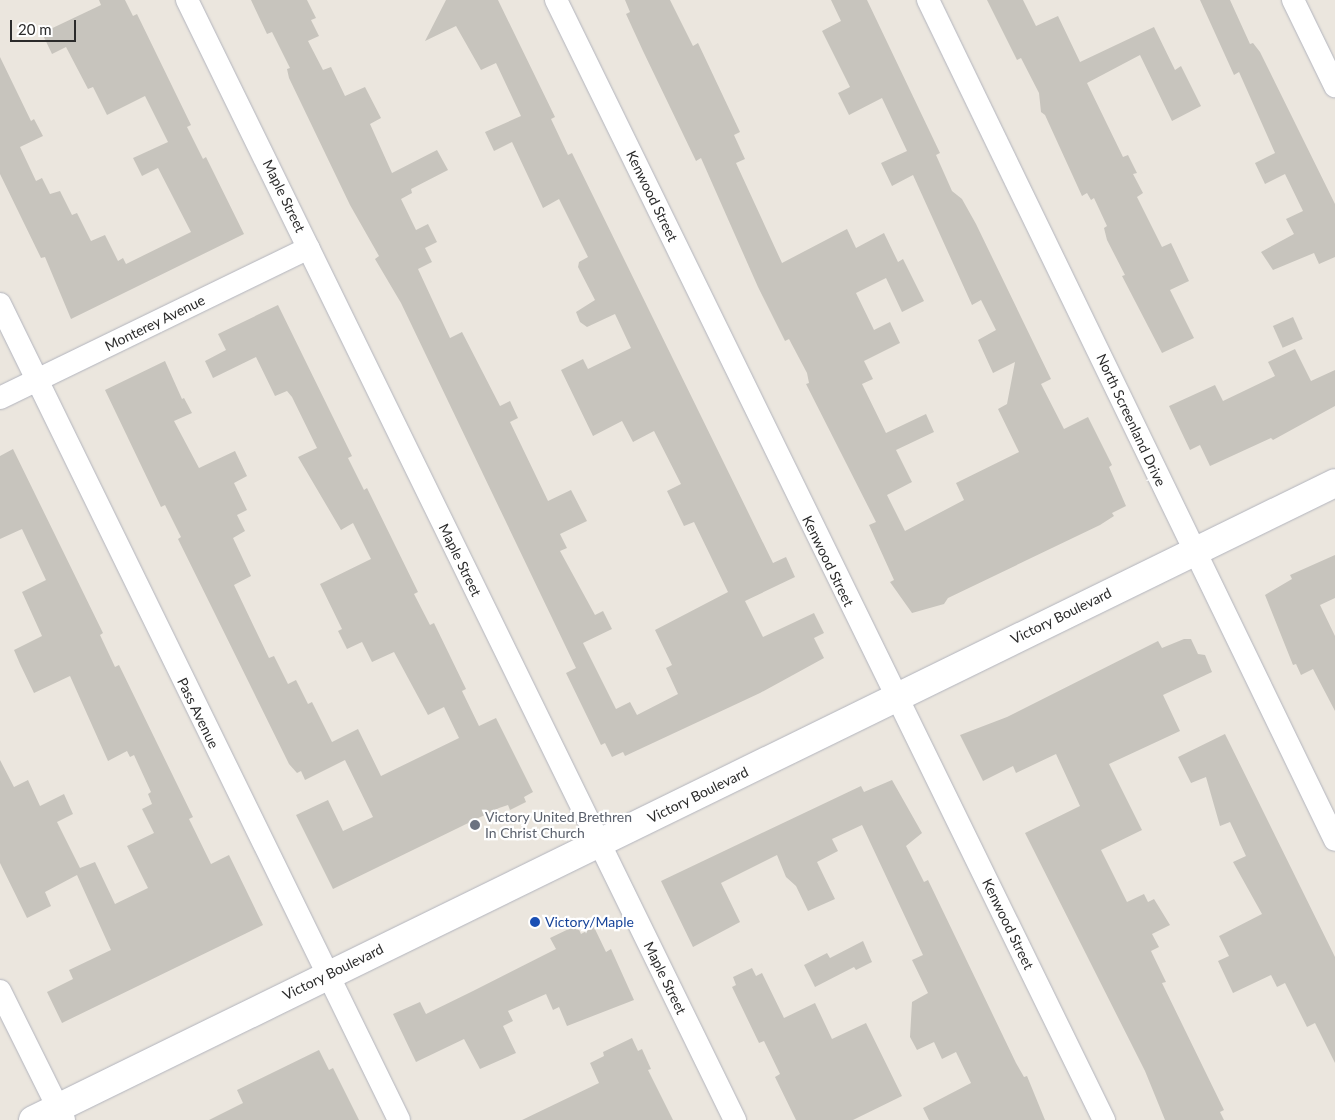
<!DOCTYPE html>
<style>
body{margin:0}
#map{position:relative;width:1335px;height:1120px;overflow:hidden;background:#ebe6de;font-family:Lato,sans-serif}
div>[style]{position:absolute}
.building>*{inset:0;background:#c7c4bd;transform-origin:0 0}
.roads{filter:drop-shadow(0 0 1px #b2b4bd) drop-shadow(0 0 1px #b2b4bd)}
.minor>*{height:22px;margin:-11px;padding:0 11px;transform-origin:11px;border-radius:11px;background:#fff}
.secondary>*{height:28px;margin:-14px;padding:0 14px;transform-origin:14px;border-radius:14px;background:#fff}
.dots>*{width:14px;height:14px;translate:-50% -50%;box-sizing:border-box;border:2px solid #fff;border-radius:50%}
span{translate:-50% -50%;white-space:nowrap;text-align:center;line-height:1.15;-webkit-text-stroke:4.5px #fff;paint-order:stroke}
.street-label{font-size:14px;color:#2b2b2b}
.worship-label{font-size:14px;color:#5b616d}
.left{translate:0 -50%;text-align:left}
.transit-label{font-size:14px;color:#164399}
.scale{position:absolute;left:10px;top:20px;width:66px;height:22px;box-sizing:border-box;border:2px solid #2b2b2b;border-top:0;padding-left:6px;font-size:15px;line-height:18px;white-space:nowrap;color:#2b2b2b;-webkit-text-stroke:4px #fff;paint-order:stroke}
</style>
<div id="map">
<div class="building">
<div style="clip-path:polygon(99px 0,125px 0,133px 16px,137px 14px,191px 125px,187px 127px,203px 159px,206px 157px,244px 234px,71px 319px,45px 257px,41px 258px,0 174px,0 57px,31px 121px,34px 119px,43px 136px,20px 147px,36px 181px,42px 178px,50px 194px,60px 191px,72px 215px,77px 213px,91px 241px,105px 235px,118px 261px,123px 258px,126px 264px,191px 232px,158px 168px,142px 176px,133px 158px,168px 142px,145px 96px,107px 115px,93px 87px,88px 89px,66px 47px,52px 54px,42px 33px,101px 5px)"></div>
<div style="clip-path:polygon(251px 0,307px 0,316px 18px,311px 20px,319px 36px,308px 41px,323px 70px,331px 67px,345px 96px,365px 87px,381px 118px,370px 124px,392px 173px,437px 150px,448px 170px,411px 189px,412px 193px,401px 199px,416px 230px,428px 224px,437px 242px,425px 248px,432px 262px,418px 269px,450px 338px,462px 332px,500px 406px,510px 401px,518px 418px,510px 422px,548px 501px,571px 490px,587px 521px,560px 534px,567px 548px,560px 551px,595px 615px,603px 611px,612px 629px,583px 643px,616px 709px,630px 702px,637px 715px,678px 694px,666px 668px,672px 665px,655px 630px,728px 592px,694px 522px,684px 526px,667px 491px,681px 484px,654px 431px,633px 442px,622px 421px,593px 436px,561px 370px,583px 359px,588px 369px,631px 348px,615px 314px,587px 327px,580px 322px,576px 312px,595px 300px,578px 267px,579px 262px,588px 257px,559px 199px,543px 208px,512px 142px,494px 151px,485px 132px,521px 116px,496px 63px,481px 70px,456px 26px,425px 41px,446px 0,498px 0,555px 117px,551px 119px,568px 155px,572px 153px,773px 563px,786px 557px,795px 577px,745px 601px,763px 637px,814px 613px,824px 633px,814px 638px,824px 658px,760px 693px,625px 756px,623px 752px,612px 757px,605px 743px,601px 745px,566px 673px,576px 668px,401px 303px,375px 259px,379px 256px,350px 205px,289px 78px,287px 69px,290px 68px,272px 32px,267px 34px)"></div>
<div style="clip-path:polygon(625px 0,670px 0,693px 46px,698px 43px,740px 132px,734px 135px,745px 159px,736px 163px,782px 263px,847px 229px,856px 248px,884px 233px,898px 262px,903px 259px,924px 301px,902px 312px,886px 278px,856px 293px,874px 330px,890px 322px,900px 343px,864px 361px,873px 379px,862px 384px,886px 433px,926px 414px,934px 432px,896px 450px,912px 482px,887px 495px,905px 531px,964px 500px,956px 483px,1019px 452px,998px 409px,1007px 404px,1015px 362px,993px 373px,978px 340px,996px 330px,981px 300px,972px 305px,913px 175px,892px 186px,881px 163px,907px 151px,882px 98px,849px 115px,838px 93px,850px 87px,822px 31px,841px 21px,831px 0,867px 0,940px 153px,936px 155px,952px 191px,962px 199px,976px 224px,1051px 379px,1041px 384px,1064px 429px,1088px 417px,1112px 465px,1109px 467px,1126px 506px,1112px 513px,1114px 516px,1100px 525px,948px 598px,944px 604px,912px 613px,890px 582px,894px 580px,869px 525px,876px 522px,806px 384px,809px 383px,807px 373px,789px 339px,785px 341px,758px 287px,701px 158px,696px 161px,643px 51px,626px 14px,630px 12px)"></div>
<div style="clip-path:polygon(987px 0,1023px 0,1036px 26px,1058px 16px,1080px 62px,1154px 27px,1175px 70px,1181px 66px,1201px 106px,1172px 121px,1140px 55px,1087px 83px,1123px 157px,1128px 155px,1137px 173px,1133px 174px,1143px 193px,1137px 197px,1162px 247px,1171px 243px,1189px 281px,1170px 290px,1194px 338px,1162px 353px,1122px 276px,1125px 275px,1107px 240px,1104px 228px,1107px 226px,1094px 198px,1091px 200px,1087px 193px,1082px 196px,1045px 115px,1041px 112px,1039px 93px,1021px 58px,1017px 60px)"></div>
<div style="clip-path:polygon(1200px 0,1230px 0,1250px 44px,1253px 43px,1260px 52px,1335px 204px,1335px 257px,1319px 264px,1314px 253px,1273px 270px,1261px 252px,1294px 234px,1286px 219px,1303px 211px,1285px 174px,1265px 184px,1255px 163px,1275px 153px,1239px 72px,1234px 75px)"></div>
<div style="clip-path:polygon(278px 305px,352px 456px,348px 458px,364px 490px,367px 488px,418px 592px,414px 594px,430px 625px,434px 623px,466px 689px,462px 691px,479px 726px,496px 718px,533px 792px,524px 797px,526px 802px,510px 810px,508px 805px,499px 808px,333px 889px,296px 815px,328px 800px,343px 831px,373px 817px,345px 760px,305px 780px,301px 771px,297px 773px,289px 764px,178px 539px,181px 537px,165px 505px,161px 507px,105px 390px,165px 361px,182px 399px,184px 398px,192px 413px,174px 421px,199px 468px,235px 451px,247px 476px,234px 483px,247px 510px,237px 515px,245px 531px,233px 538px,251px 576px,234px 585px,269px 658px,274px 656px,288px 684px,296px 680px,308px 704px,312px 702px,332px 742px,358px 729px,381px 776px,459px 738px,444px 707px,428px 715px,394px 652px,372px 662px,362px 642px,347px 649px,338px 631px,342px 629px,320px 584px,371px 559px,353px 523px,341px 530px,298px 457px,317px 448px,292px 397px,287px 391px,275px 396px,256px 357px,213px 378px,205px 361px,226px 350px,218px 334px)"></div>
<div style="left:1293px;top:317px;width:24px;height:22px;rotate:66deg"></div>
<div style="clip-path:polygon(1295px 349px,1311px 381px,1335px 370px,1335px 406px,1273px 440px,1271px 438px,1210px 466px,1200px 445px,1190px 450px,1169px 406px,1215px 385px,1223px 401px,1275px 376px,1268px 362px)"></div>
<div style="clip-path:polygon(13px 449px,103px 633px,100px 635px,115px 667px,119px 665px,193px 817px,189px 819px,211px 864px,229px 855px,263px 925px,62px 1023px,47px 992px,73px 979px,69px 970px,111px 950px,77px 875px,45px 892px,51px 906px,27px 918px,0 863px,0 760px,14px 787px,28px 780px,40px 806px,64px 794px,73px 814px,57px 822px,80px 868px,95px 862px,115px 904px,148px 888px,127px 846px,154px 833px,142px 809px,152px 804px,148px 794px,151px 792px,134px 755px,130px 757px,127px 751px,108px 761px,70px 676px,34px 693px,20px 664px,14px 650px,42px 636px,22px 592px,46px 580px,22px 529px,0 539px,0 456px)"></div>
<div style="clip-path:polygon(1335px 555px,1335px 598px,1320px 605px,1335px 636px,1335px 711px,1313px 669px,1301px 675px,1296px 664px,1293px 665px,1265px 595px,1292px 579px,1290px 575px)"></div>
<div style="clip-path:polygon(1184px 639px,1191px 639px,1198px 654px,1205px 655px,1212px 672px,1163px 695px,1180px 731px,1109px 764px,1142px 830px,1101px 850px,1127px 902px,1144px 894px,1148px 902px,1154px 899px,1170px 925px,1152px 934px,1159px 947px,1151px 951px,1166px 982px,1162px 983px,1224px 1110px,1220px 1112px,1224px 1120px,1165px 1120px,1145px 1071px,1025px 833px,1080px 806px,1056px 754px,1016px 773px,1013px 766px,983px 781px,960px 735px,1007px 717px,1158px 641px,1162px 648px)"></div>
<div style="clip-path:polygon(1225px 734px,1335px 957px,1335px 1063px,1315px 1023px,1307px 1027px,1285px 983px,1277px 987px,1271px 975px,1233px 993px,1218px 961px,1229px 956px,1219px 936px,1262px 914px,1233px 862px,1246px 856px,1230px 822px,1220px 826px,1206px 777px,1191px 783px,1178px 757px)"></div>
<div style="clip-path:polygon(892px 780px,922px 833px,906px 846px,924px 882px,928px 880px,1016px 1063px,1024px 1077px,1027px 1076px,1045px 1120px,929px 1120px,923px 1108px,971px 1083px,956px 1052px,942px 1059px,934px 1042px,917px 1050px,910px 1037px,912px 1002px,928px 993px,912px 960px,923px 955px,862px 825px,832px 839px,838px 851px,817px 862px,835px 899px,808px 911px,796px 886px,786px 877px,777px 855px,721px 883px,740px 922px,693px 947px,661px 881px,861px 786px,864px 792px)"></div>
<div style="clip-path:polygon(577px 925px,581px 934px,594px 927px,606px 952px,611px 949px,634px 1000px,567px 1026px,559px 1007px,553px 1010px,546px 994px,508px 1011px,513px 1021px,503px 1026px,516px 1053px,480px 1069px,464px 1039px,416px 1062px,393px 1014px,420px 1002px,426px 1014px,473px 991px,556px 949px,550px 938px)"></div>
<div style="clip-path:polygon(863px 941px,872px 962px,856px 970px,854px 967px,815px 987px,804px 965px,827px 953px,830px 958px)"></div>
<div style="clip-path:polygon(752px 968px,756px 976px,762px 973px,784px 1018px,815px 1003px,832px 1039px,866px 1023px,902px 1096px,853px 1120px,796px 1120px,775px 1077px,780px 1074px,764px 1041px,759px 1043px,732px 987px,736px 985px,733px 977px)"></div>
<div style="clip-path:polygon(632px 1038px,638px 1051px,642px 1049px,651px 1069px,648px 1070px,673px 1120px,522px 1120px,599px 1083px,590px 1063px,604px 1056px,603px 1052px)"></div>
<div style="clip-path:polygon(319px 1050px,329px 1070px,333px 1068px,359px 1120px,209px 1120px,243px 1103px,237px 1090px)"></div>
</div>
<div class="roads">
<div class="minor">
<div style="left:187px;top:0;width:1247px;rotate:63.93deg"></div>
<div style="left:556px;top:0;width:1247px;rotate:63.93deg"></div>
<div style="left:928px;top:0;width:933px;rotate:64.15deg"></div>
<div style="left:1293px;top:0;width:96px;rotate:64deg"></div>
<div style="left:0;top:304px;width:908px;rotate:63.94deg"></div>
<div style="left:0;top:398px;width:343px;rotate:-25.9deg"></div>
<div style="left:0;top:991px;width:144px;rotate:63.6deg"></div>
</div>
<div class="secondary">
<div style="left:33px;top:1120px;width:1449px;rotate:-26.07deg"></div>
</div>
</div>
<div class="dots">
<div style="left:475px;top:825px;background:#6b7280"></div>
<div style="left:535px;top:922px;background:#1a4fb4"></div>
</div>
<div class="street-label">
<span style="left:284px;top:196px;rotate:64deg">Maple Street</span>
<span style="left:652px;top:196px;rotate:64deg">Kenwood Street</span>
<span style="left:155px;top:323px;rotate:-26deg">Monterey Avenue</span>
<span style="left:1131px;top:420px;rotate:65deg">North Screenland Drive</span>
<span style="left:460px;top:560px;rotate:64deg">Maple Street</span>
<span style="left:828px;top:561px;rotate:64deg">Kenwood Street</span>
<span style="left:1061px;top:616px;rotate:-26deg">Victory Boulevard</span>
<span style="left:198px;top:713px;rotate:64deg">Pass Avenue</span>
<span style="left:698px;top:795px;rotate:-26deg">Victory Boulevard</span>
<span style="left:1008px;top:924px;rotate:64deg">Kenwood Street</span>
<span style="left:333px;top:972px;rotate:-26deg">Victory Boulevard</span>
<span style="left:665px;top:978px;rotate:64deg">Maple Street</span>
</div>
<div class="worship-label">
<span class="left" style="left:485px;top:825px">Victory United Brethren<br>In Christ Church</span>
</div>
<div class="transit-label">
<span class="left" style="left:545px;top:922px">Victory/Maple</span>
</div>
<div class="scale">20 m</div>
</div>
